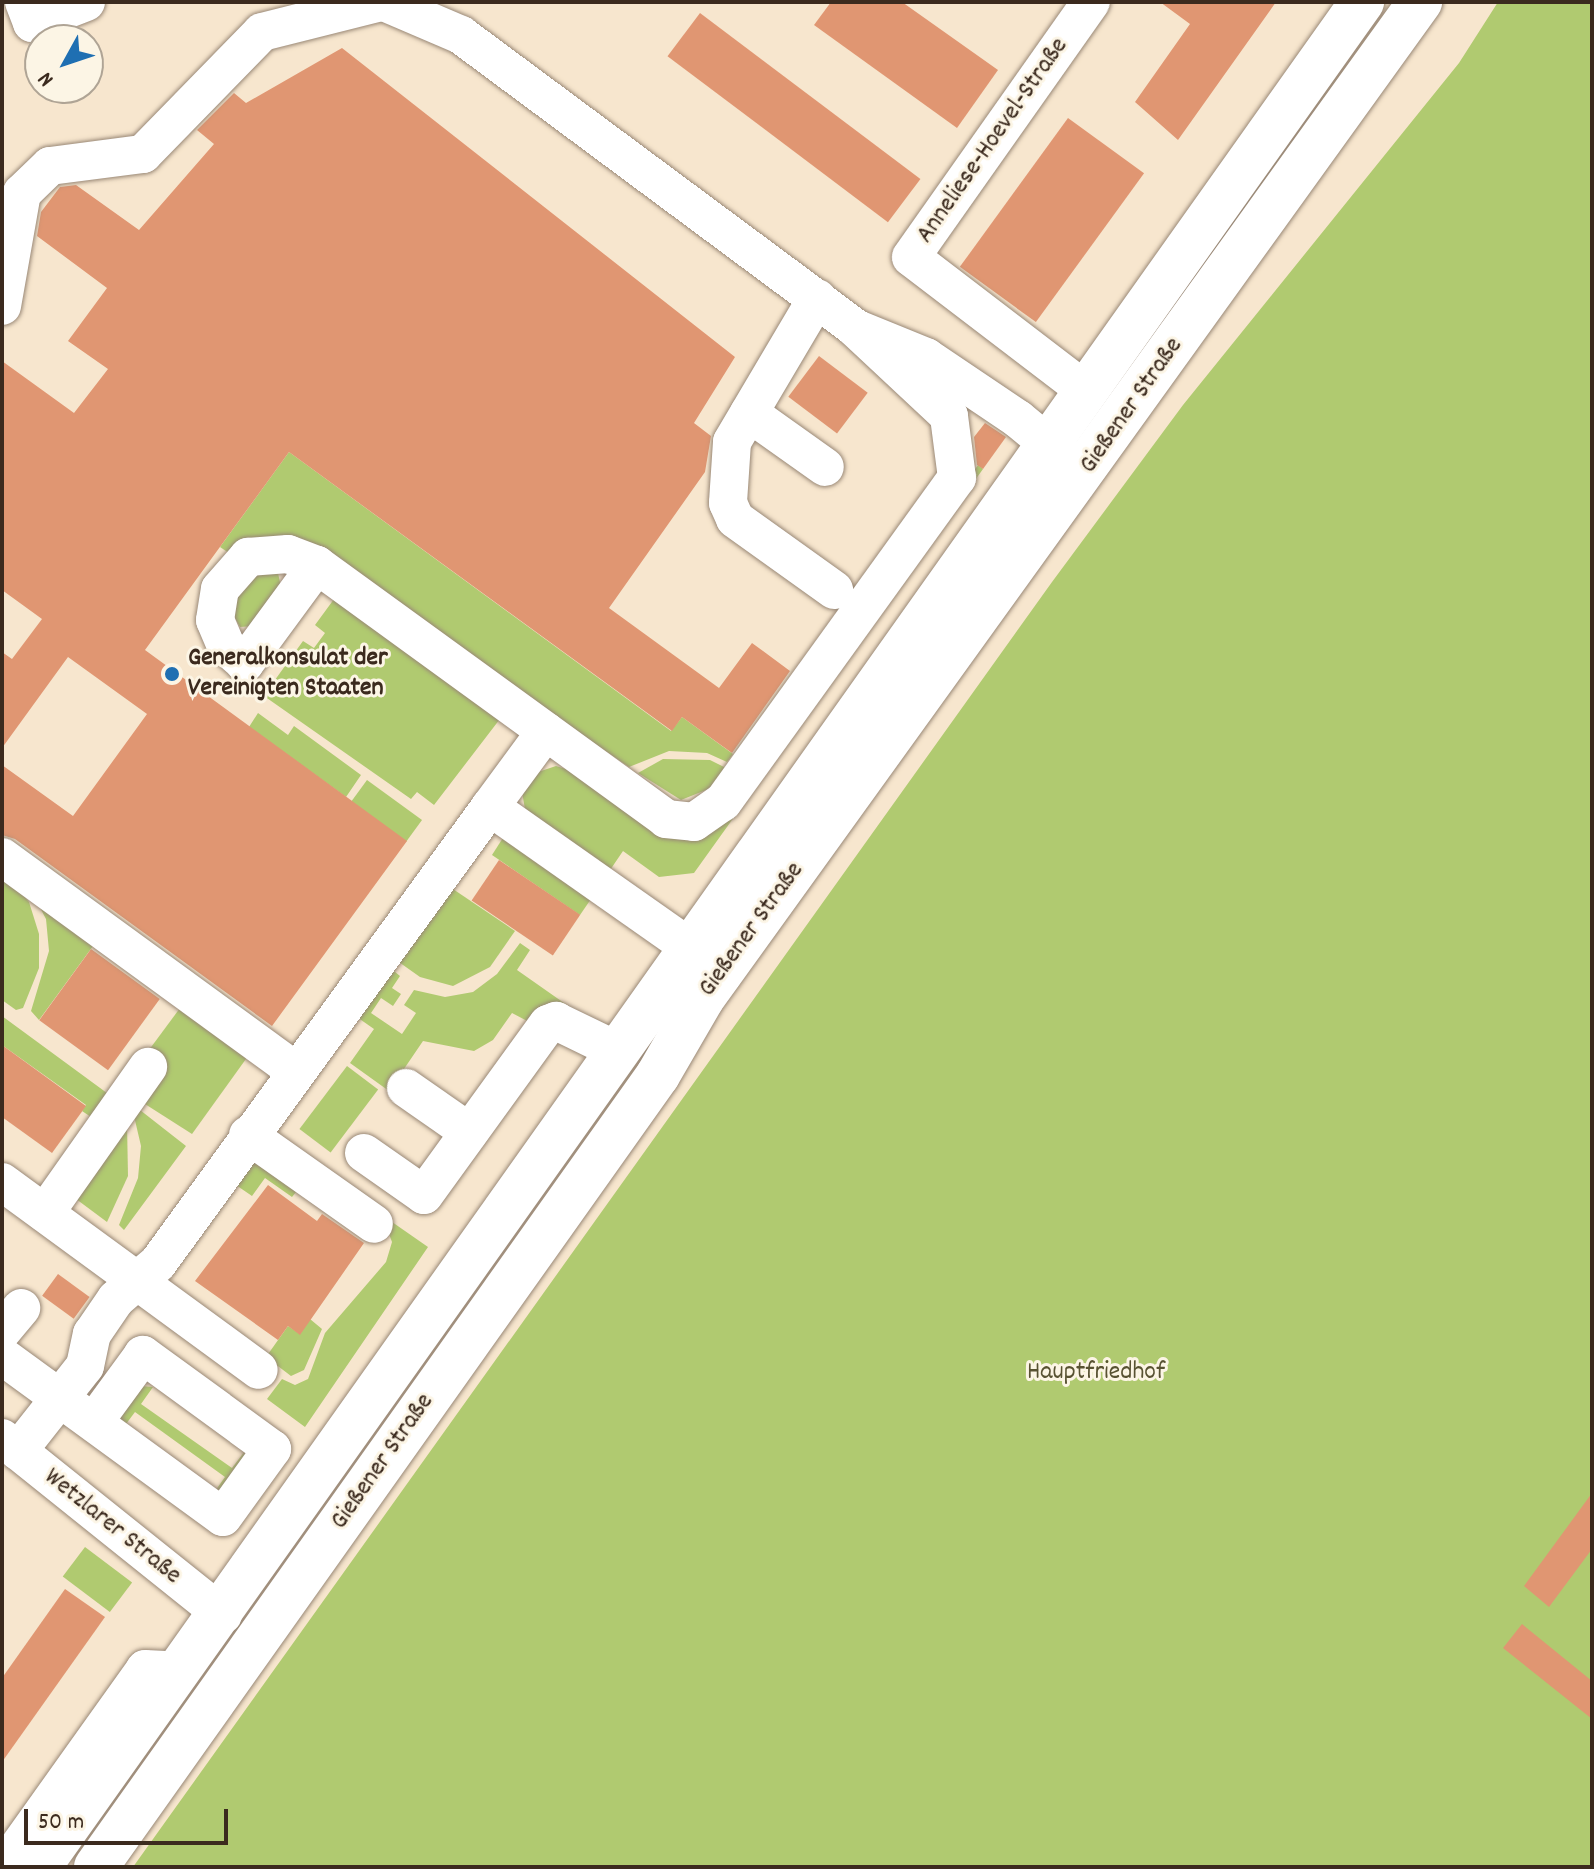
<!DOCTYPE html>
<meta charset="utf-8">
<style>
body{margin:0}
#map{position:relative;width:1594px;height:1869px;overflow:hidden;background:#f7e6ce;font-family:Dekko,sans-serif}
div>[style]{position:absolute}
.green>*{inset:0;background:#b0ca70;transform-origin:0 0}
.building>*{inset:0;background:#e09672;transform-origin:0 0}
.roads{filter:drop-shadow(0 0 2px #998876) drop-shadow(0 0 2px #998876)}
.minor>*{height:38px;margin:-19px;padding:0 19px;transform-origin:19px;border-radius:19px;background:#fff}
.major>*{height:44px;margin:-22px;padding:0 22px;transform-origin:22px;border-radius:22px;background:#fff}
.dots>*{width:22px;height:22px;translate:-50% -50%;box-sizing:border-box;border:4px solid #fcf5e5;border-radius:50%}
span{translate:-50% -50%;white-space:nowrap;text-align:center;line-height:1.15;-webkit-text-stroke:6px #fcf5e5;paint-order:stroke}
.street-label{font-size:26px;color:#3b2a1e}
.poi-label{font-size:26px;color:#3b2a1e;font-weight:700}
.left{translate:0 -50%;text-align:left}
.park-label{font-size:26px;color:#585232}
.frame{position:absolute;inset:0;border:4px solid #3b2a1e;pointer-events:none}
.north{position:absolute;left:24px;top:24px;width:80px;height:80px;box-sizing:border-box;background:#fcf5e5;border:2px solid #afa495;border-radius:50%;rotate:230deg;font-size:22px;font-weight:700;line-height:32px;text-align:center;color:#3b2a1e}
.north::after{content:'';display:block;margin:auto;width:28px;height:36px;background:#1f6fb2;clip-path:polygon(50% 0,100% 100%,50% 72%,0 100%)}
.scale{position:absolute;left:24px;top:1809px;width:204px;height:36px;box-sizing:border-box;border:4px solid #3b2a1e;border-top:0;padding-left:10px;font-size:24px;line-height:28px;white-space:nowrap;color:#3b2a1e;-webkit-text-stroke:6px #fcf5e5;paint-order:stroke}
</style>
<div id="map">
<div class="green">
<div style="clip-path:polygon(1498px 2px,1592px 2px,1592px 1867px,133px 1867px,1052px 582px,1183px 405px,1459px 63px)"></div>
<div style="clip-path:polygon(289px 452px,671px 731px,682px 717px,733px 754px,727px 762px,707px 753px,669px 751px,629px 767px,345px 574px,229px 553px,220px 547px)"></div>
<div style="clip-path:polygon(978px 465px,983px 469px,694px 873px,659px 877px,623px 851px,606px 876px,526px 815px,522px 792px,535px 773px,556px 766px,727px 818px)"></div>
<div style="clip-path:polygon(257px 569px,278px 573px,281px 587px,254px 626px,240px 627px,229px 607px)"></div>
<div style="clip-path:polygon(337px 595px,503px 715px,434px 805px,417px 792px,411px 799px,254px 689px,258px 684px,267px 691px,303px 641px,314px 648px,325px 633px,315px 625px)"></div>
<div style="clip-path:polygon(258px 713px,288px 735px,294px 726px,361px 775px,346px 797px,249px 727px)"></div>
<div style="clip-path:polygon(663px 759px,710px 760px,726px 768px,711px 788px,681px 800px,638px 773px)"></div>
<div style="left:367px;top:780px;width:68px;height:27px;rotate:36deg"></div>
<div style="clip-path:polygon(508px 830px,591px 899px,580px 915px,492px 855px)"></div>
<div style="clip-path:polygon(2px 869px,29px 902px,39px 934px,39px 968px,23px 1008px,16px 1010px,2px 1000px)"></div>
<div style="clip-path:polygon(447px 885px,515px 931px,490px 967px,453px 986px,420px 977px,396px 960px)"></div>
<div style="clip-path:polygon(36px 900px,93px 946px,39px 1020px,31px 1011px,49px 951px,46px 919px)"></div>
<div style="clip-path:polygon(520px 943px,530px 950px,517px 970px,574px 1010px,531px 1023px,512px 1013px,493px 1040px,474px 1051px,423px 1041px,389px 1091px,350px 1063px,374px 1029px,354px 1015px,389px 967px,400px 976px,392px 988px,401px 994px,393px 1006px,381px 998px,371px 1013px,402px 1034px,416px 1013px,404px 1005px,414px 990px,445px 997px,473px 992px,497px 974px)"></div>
<div style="clip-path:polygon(183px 1004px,251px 1052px,192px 1134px,134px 1097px,146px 1054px)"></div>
<div style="clip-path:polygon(2px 1016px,111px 1096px,94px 1119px,82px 1111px,86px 1105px,2px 1045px)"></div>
<div style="left:347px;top:1066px;width:39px;height:79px;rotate:37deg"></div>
<div style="clip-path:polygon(140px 1110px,186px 1146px,124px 1230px,119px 1225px,138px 1178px,141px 1146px,134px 1116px)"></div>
<div style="clip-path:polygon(127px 1124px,128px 1176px,107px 1222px,68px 1193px)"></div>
<div style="clip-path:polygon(255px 1161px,300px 1187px,292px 1197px,265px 1178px,252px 1196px,233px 1183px)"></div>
<div style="clip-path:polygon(382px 1215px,428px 1247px,305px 1427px,267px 1399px,282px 1379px,295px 1385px,308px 1379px,325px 1333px,386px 1262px,392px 1242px)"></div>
<div style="clip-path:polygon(310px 1319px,322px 1329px,304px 1370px,291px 1376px,266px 1357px,288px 1326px,300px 1334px)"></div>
<div style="clip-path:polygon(141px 1386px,153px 1387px,141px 1404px,232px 1468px,245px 1451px,246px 1465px,224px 1496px,213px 1494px,225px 1477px,135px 1412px,123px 1428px,116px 1419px)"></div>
<div style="left:85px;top:1547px;width:59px;height:37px;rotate:37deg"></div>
</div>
<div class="building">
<div style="clip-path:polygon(831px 2px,902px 2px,998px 70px,957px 128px,814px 25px)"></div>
<div style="clip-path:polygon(1160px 2px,1276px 2px,1178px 140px,1135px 102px,1190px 24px)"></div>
<div style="left:700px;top:13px;width:276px;height:54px;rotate:37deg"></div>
<div style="clip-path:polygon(342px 48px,735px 357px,694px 423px,711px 436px,705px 472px,609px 608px,719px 688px,752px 643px,790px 671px,732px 753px,682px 717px,672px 731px,289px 452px,145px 650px,407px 841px,272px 1026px,15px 839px,2px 835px,2px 765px,73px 816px,147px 714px,68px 657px,2px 748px,2px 652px,12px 659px,42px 619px,2px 590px,2px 361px,74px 413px,108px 369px,68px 341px,107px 288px,37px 236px,41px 212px,60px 187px,76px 185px,139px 230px,214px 144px,197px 130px,234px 93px,246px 103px)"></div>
<div style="left:1068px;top:118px;width:94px;height:184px;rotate:36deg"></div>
<div style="left:819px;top:356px;width:61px;height:51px;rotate:37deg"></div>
<div style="clip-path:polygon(985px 423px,1006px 437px,983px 469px,977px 465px,974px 437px)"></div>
<div style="left:499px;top:860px;width:98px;height:49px;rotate:34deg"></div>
<div style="left:91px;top:949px;width:85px;height:88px;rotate:36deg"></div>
<div style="clip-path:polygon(2px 1045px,86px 1106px,52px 1153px,2px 1117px)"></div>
<div style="clip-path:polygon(268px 1185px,317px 1221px,322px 1214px,364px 1243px,300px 1335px,288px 1326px,278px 1340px,195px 1281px)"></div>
<div style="left:58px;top:1274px;width:39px;height:27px;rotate:36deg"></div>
<div style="clip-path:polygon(1592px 1493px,1592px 1549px,1549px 1607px,1524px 1586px)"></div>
<div style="clip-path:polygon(65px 1589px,105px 1617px,2px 1762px,2px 1678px)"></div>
<div style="clip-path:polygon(1522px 1624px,1592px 1681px,1592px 1719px,1503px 1648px)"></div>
</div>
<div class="roads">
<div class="minor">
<div style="left:24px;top:2px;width:22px;rotate:69deg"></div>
<div style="left:32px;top:23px;width:58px;rotate:-21.3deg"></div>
<div style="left:384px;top:2px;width:84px;rotate:23.2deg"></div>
<div style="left:461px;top:35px;width:491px;rotate:36.6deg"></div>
<div style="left:855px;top:328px;width:77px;rotate:22.2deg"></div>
<div style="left:926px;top:357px;width:111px;rotate:34deg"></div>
<div style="left:1018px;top:419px;width:67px;rotate:39.6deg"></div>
<div style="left:817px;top:298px;width:167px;rotate:120.6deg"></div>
<div style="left:732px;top:442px;width:61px;rotate:93.8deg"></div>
<div style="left:728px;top:503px;width:17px;rotate:66deg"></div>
<div style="left:735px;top:519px;width:122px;rotate:35.6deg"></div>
<div style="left:2px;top:306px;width:115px;rotate:-80deg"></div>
<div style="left:22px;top:193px;width:39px;rotate:-44deg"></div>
<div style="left:50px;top:166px;width:94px;rotate:-7.4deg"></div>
<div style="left:143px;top:154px;width:170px;rotate:-45.7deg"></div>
<div style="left:262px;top:32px;width:123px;rotate:-14.1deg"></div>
<div style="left:1086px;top:391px;width:220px;rotate:-142.6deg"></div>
<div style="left:911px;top:257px;width:312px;rotate:-54.8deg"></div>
<div style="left:749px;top:413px;width:93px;rotate:35.4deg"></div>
<div style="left:317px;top:565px;width:122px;rotate:126.3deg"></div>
<div style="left:245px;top:663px;width:25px;rotate:-138deg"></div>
<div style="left:226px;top:646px;width:28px;rotate:-113deg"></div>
<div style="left:215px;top:620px;width:31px;rotate:-81deg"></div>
<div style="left:220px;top:589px;width:43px;rotate:-48.8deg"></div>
<div style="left:248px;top:557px;width:40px;rotate:-4.3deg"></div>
<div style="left:288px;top:554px;width:31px;rotate:21deg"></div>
<div style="left:317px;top:565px;width:432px;rotate:36deg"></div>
<div style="left:666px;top:819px;width:28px;rotate:6deg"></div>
<div style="left:694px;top:822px;width:35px;rotate:-35deg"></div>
<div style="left:723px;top:802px;width:400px;rotate:-54.2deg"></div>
<div style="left:957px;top:478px;width:63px;rotate:-97.4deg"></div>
<div style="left:949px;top:416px;width:129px;rotate:-136.9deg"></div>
<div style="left:490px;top:807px;width:94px;rotate:-53.6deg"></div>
<div style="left:2px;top:857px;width:364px;rotate:36.1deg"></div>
<div style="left:406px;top:1088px;width:77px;rotate:34.9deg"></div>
<div style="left:248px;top:1135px;width:154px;rotate:35.2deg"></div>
<div style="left:364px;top:1153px;width:73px;rotate:35deg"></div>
<div style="left:424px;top:1195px;width:211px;rotate:-54.1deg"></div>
<div style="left:548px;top:1024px;width:9px;rotate:-21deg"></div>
<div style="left:556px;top:1021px;width:69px;rotate:25.8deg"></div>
<div style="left:2px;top:1182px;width:318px;rotate:36.2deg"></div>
<div style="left:45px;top:1213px;width:179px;rotate:-54.8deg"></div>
<div style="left:2px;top:1331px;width:30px;rotate:-50deg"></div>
<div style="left:2px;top:1356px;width:273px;rotate:36.1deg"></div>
<div style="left:223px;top:1517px;width:84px;rotate:-54.2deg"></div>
<div style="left:272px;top:1449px;width:160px;rotate:-143.9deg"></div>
<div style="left:143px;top:1355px;width:83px;rotate:126.2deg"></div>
<div style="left:2px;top:1438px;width:283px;rotate:38.7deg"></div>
<div style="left:18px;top:1451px;width:108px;rotate:-51.8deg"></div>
<div style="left:85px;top:1366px;width:33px;rotate:-78deg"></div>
<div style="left:92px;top:1334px;width:42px;rotate:-55.6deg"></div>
<div style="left:116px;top:1299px;width:55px;rotate:-40.6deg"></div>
<div style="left:158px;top:1263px;width:564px;rotate:-53.94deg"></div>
<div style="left:490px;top:807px;width:275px;rotate:35.1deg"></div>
<div style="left:4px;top:1867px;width:243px;rotate:-54.5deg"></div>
<div style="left:145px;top:1669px;width:35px;rotate:3deg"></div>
</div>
<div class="major">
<div style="left:39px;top:1867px;width:2287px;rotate:-54.65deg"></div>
<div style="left:96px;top:1867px;width:971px;rotate:-54.64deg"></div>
<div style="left:658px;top:1075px;width:88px;rotate:-59.9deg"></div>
<div style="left:702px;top:999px;width:1229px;rotate:-54.24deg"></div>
</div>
</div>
<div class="dots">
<div style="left:172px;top:674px;background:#1f6fb2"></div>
</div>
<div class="street-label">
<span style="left:993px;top:141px;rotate:-55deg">Anneliese-Hoevel-Straße</span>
<span style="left:1132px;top:406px;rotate:-55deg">Gießener Straße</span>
<span style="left:752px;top:930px;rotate:-54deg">Gießener Straße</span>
<span style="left:383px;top:1462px;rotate:-55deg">Gießener Straße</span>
<span style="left:112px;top:1527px;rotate:39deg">Wetzlarer Straße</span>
</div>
<div class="poi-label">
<span class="left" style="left:188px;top:674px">Generalkonsulat der<br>Vereinigten Staaten</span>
</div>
<div class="park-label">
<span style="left:1096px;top:1373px">Hauptfriedhof</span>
</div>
<div class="frame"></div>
<div class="north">N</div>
<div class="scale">50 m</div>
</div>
